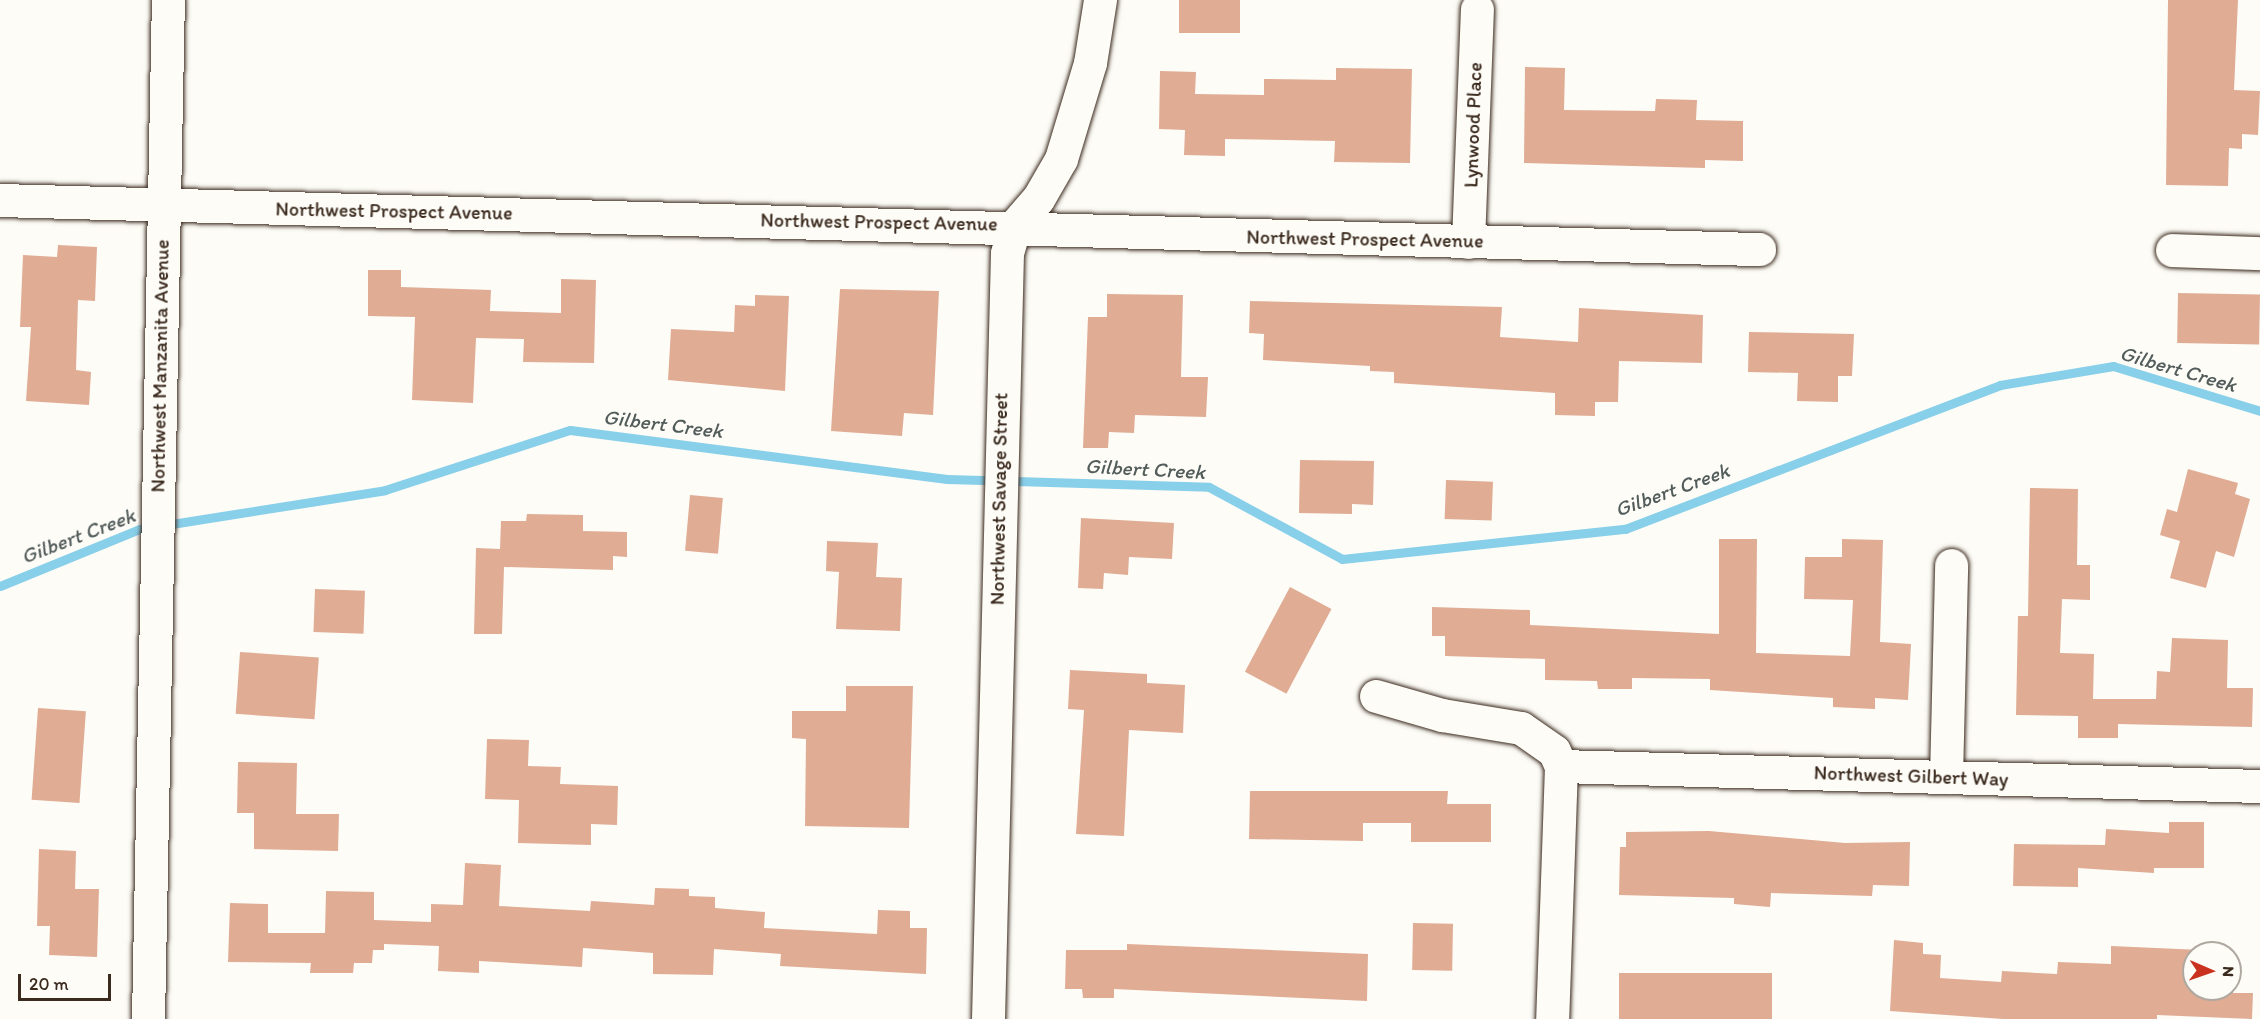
<!DOCTYPE html>
<style>
body{margin:0}
#map{position:relative;width:2260px;height:1019px;overflow:hidden;background:#fdfcf7;font-family:Itim,sans-serif}
div>[style]{position:absolute}
.stream>*{height:9px;margin:-4.5px;padding:0 4.5px;transform-origin:4.5px;border-radius:4.5px;background:#88cfe9}
.building>*{inset:0;background:#e0ac94;transform-origin:0 0}
.roads{filter:drop-shadow(0 0 2px #3b2a1e) drop-shadow(0 0 2px #3b2a1e)}
.minor>*{height:33px;margin:-16.5px;padding:0 16.5px;transform-origin:16.5px;border-radius:16.5px;background:#fdfcf7}
.tertiary>*{height:33px;margin:-16.5px;padding:0 16.5px;transform-origin:16.5px;border-radius:16.5px;background:#fdfcf7}
span{translate:-50% -50%;white-space:nowrap;text-align:center;line-height:1.15;-webkit-text-stroke:4.5px #fdfcf7;paint-order:stroke}
.street-label{font-size:20px;color:#3b2a1e}
.water-label{font-size:21px;color:#525c5b;font-style:italic}
.north{position:absolute;left:2182px;top:941px;width:60px;height:60px;box-sizing:border-box;background:#fdfcf7;border:2px solid #afa8a0;border-radius:50%;rotate:92deg;font-size:16px;font-weight:700;line-height:24px;text-align:center;color:#3b2a1e}
.north::after{content:'';display:block;margin:auto;width:21px;height:27px;background:#c8321e;clip-path:polygon(50% 0,100% 100%,50% 72%,0 100%)}
.scale{position:absolute;left:18px;top:974px;width:93px;height:27px;box-sizing:border-box;border:3px solid #3b2a1e;border-top:0;padding-left:8px;font-size:18px;line-height:21px;white-space:nowrap;color:#3b2a1e;-webkit-text-stroke:4px #fdfcf7;paint-order:stroke}
</style>
<div id="map">
<div class="stream">
<div style="left:0;top:586px;width:151px;rotate:-22.2deg"></div>
<div style="left:140px;top:529px;width:248px;rotate:-9deg"></div>
<div style="left:385px;top:490px;width:194px;rotate:-18deg"></div>
<div style="left:570px;top:430px;width:380px;rotate:7.4deg"></div>
<div style="left:947px;top:479px;width:262px;rotate:1.7deg"></div>
<div style="left:1209px;top:487px;width:151px;rotate:28.4deg"></div>
<div style="left:1342px;top:559px;width:285px;rotate:-6.1deg"></div>
<div style="left:1625px;top:529px;width:402px;rotate:-21deg"></div>
<div style="left:2000px;top:385px;width:115px;rotate:-9.5deg"></div>
<div style="left:2113px;top:366px;width:154px;rotate:17deg"></div>
</div>
<div class="building">
<div style="left:1179px;top:0;width:61px;height:33px"></div>
<div style="clip-path:polygon(2168px 0,2238px 0,2234px 90px,2260px 91px,2258px 135px,2242px 134px,2242px 149px,2229px 148px,2228px 186px,2166px 185px)"></div>
<div style="clip-path:polygon(1525px 67px,1565px 68px,1564px 110px,1655px 111px,1656px 99px,1697px 100px,1696px 120px,1743px 121px,1743px 161px,1705px 160px,1705px 168px,1524px 163px)"></div>
<div style="clip-path:polygon(1336px 68px,1412px 69px,1410px 163px,1334px 162px,1335px 141px,1225px 139px,1225px 156px,1184px 155px,1185px 130px,1159px 129px,1160px 71px,1196px 72px,1195px 94px,1264px 95px,1264px 79px,1336px 80px)"></div>
<div style="clip-path:polygon(58px 245px,97px 247px,95px 301px,78px 300px,76px 370px,91px 372px,89px 405px,26px 401px,31px 327px,20px 327px,23px 255px,57px 257px)"></div>
<div style="clip-path:polygon(368px 270px,401px 270px,401px 287px,491px 290px,490px 311px,561px 313px,561px 279px,596px 280px,594px 363px,523px 362px,524px 339px,476px 338px,473px 403px,412px 400px,415px 317px,368px 316px)"></div>
<div style="clip-path:polygon(840px 289px,939px 291px,933px 415px,904px 413px,902px 436px,831px 431px)"></div>
<div style="left:2178px;top:293px;width:82px;height:50px;rotate:1deg"></div>
<div style="clip-path:polygon(1107px 294px,1183px 295px,1181px 377px,1208px 377px,1206px 417px,1135px 415px,1134px 433px,1109px 432px,1108px 448px,1083px 448px,1088px 317px,1107px 317px)"></div>
<div style="clip-path:polygon(755px 295px,789px 296px,785px 391px,668px 380px,671px 329px,734px 332px,735px 305px,755px 306px)"></div>
<div style="clip-path:polygon(1250px 301px,1502px 307px,1500px 337px,1578px 342px,1579px 308px,1703px 315px,1702px 363px,1619px 361px,1618px 402px,1595px 402px,1595px 416px,1555px 415px,1555px 393px,1394px 383px,1394px 372px,1370px 371px,1370px 366px,1263px 360px,1264px 334px,1249px 333px)"></div>
<div style="clip-path:polygon(1749px 332px,1854px 334px,1852px 376px,1838px 376px,1838px 402px,1797px 401px,1798px 373px,1748px 372px)"></div>
<div style="clip-path:polygon(1300px 460px,1374px 461px,1373px 505px,1352px 504px,1352px 514px,1299px 513px)"></div>
<div style="clip-path:polygon(2188px 469px,2238px 483px,2235px 494px,2250px 499px,2234px 557px,2216px 551px,2206px 588px,2170px 578px,2180px 541px,2160px 535px,2167px 509px,2177px 512px)"></div>
<div style="left:1446px;top:480px;width:47px;height:39px;rotate:2deg"></div>
<div style="clip-path:polygon(2030px 488px,2078px 489px,2077px 565px,2090px 565px,2090px 600px,2062px 599px,2060px 653px,2094px 654px,2093px 699px,2156px 699px,2157px 671px,2170px 672px,2172px 638px,2228px 640px,2227px 688px,2253px 688px,2252px 727px,2118px 724px,2118px 738px,2078px 738px,2078px 716px,2016px 715px,2018px 616px,2028px 616px)"></div>
<div style="left:690px;top:495px;width:33px;height:56px;rotate:5deg"></div>
<div style="clip-path:polygon(527px 514px,583px 515px,583px 531px,627px 532px,627px 557px,613px 556px,613px 570px,504px 567px,502px 634px,474px 634px,476px 548px,500px 549px,501px 521px,526px 521px)"></div>
<div style="clip-path:polygon(1081px 518px,1174px 523px,1172px 559px,1129px 557px,1128px 575px,1104px 573px,1103px 589px,1078px 588px)"></div>
<div style="clip-path:polygon(1719px 539px,1757px 539px,1756px 653px,1850px 656px,1853px 600px,1804px 599px,1805px 557px,1842px 557px,1842px 539px,1883px 540px,1880px 642px,1911px 644px,1908px 700px,1875px 698px,1875px 709px,1833px 707px,1833px 698px,1710px 690px,1710px 679px,1632px 678px,1632px 689px,1598px 689px,1597px 681px,1545px 680px,1545px 659px,1445px 656px,1445px 636px,1432px 636px,1432px 607px,1530px 610px,1530px 625px,1719px 634px)"></div>
<div style="clip-path:polygon(827px 541px,878px 543px,876px 577px,902px 578px,900px 631px,836px 629px,839px 572px,826px 571px)"></div>
<div style="left:1290px;top:587px;width:47px;height:96px;rotate:28deg"></div>
<div style="left:315px;top:589px;width:50px;height:43px;rotate:2deg"></div>
<div style="left:240px;top:652px;width:79px;height:62px;rotate:4deg"></div>
<div style="clip-path:polygon(1070px 670px,1147px 674px,1147px 683px,1185px 685px,1183px 733px,1129px 730px,1124px 836px,1076px 834px,1084px 710px,1068px 709px)"></div>
<div style="clip-path:polygon(846px 686px,913px 686px,909px 828px,805px 826px,806px 739px,792px 738px,792px 711px,846px 711px)"></div>
<div style="left:38px;top:708px;width:48px;height:92px;rotate:4deg"></div>
<div style="clip-path:polygon(487px 739px,529px 740px,528px 766px,561px 767px,560px 784px,618px 786px,617px 825px,591px 824px,591px 845px,518px 843px,519px 800px,485px 799px)"></div>
<div style="clip-path:polygon(238px 762px,297px 763px,296px 814px,339px 814px,338px 851px,254px 849px,254px 813px,237px 813px)"></div>
<div style="clip-path:polygon(1250px 791px,1448px 791px,1447px 804px,1491px 804px,1491px 842px,1411px 842px,1411px 823px,1363px 823px,1363px 841px,1249px 839px)"></div>
<div style="clip-path:polygon(2169px 822px,2204px 822px,2204px 868px,2154px 868px,2154px 873px,2078px 868px,2078px 887px,2013px 886px,2014px 844px,2105px 845px,2106px 829px,2169px 833px)"></div>
<div style="clip-path:polygon(1709px 831px,1845px 843px,1910px 842px,1909px 886px,1873px 885px,1872px 896px,1771px 893px,1770px 907px,1734px 904px,1734px 898px,1619px 895px,1620px 847px,1626px 847px,1626px 832px)"></div>
<div style="clip-path:polygon(39px 849px,76px 851px,75px 889px,99px 889px,97px 957px,49px 955px,50px 926px,37px 926px)"></div>
<div style="clip-path:polygon(465px 863px,501px 865px,499px 906px,590px 911px,591px 901px,654px 905px,655px 888px,689px 889px,689px 896px,715px 897px,715px 908px,765px 912px,764px 928px,877px 934px,878px 910px,910px 911px,910px 928px,927px 928px,926px 974px,780px 966px,781px 954px,714px 949px,713px 975px,653px 974px,653px 953px,583px 948px,582px 967px,479px 961px,479px 973px,438px 971px,439px 946px,384px 944px,384px 950px,373px 950px,372px 963px,354px 963px,353px 973px,310px 973px,311px 963px,228px 962px,230px 903px,268px 904px,268px 933px,325px 933px,326px 891px,374px 892px,374px 920px,431px 922px,431px 904px,463px 905px)"></div>
<div style="left:1413px;top:923px;width:40px;height:47px;rotate:1deg"></div>
<div style="clip-path:polygon(1894px 940px,1923px 943px,1923px 954px,1941px 955px,1940px 978px,2001px 982px,2002px 971px,2057px 974px,2058px 962px,2111px 964px,2111px 946px,2201px 950px,2194px 953px,2194px 989px,2230px 989px,2233px 971px,2233px 993px,2253px 993px,2252px 1019px,2157px 1015px,2157px 1019px,2003px 1019px,1890px 1011px)"></div>
<div style="clip-path:polygon(1127px 944px,1368px 954px,1367px 1001px,1114px 989px,1114px 998px,1083px 998px,1082px 989px,1065px 989px,1066px 950px,1127px 950px)"></div>
<div style="left:1772px;top:973px;width:46px;height:153px;rotate:90deg"></div>
</div>
<div class="roads">
<div class="minor">
<div style="left:0;top:200px;width:1760px;rotate:1.6deg"></div>
<div style="left:1468px;top:242px;width:233px;rotate:-87.8deg"></div>
<div style="left:2172px;top:250px;width:88px;rotate:2deg"></div>
<div style="left:1376px;top:696px;width:69px;rotate:16.1deg"></div>
<div style="left:1442px;top:715px;width:80px;rotate:9.3deg"></div>
<div style="left:1521px;top:728px;width:40px;rotate:34.9deg"></div>
<div style="left:1554px;top:751px;width:17px;rotate:65deg"></div>
<div style="left:1561px;top:766px;width:253px;rotate:92deg"></div>
<div style="left:1561px;top:766px;width:699px;rotate:1.64deg"></div>
<div style="left:1946px;top:777px;width:212px;rotate:-88.6deg"></div>
<div style="left:148px;top:1019px;width:1019px;rotate:-88.88deg"></div>
</div>
<div class="tertiary">
<div style="left:988px;top:1019px;width:766px;rotate:-88.58deg"></div>
<div style="left:1007px;top:253px;width:29px;rotate:-74deg"></div>
<div style="left:1015px;top:225px;width:35px;rotate:-49deg"></div>
<div style="left:1038px;top:199px;width:46px;rotate:-60.1deg"></div>
<div style="left:1061px;top:159px;width:100px;rotate:-73.2deg"></div>
<div style="left:1090px;top:63px;width:64px;rotate:-81deg"></div>
</div>
</div>
<div class="street-label">
<span style="left:1473px;top:125px;rotate:-88deg">Lynwood Place</span>
<span style="left:394px;top:211px;rotate:1deg">Northwest Prospect Avenue</span>
<span style="left:879px;top:222px;rotate:1deg">Northwest Prospect Avenue</span>
<span style="left:1365px;top:239px;rotate:1deg">Northwest Prospect Avenue</span>
<span style="left:160px;top:366px;rotate:-89deg">Northwest Manzanita Avenue</span>
<span style="left:999px;top:499px;rotate:-89deg">Northwest Savage Street</span>
<span style="left:1911px;top:776px;rotate:2deg">Northwest Gilbert Way</span>
</div>
<div class="water-label">
<span style="left:2178px;top:369px;rotate:16deg">Gilbert Creek</span>
<span style="left:663px;top:424px;rotate:7deg">Gilbert Creek</span>
<span style="left:1145px;top:469px;rotate:3deg">Gilbert Creek</span>
<span style="left:1672px;top:490px;rotate:-20deg">Gilbert Creek</span>
<span style="left:78px;top:536px;rotate:-21deg">Gilbert Creek</span>
</div>
<div class="north">N</div>
<div class="scale">20 m</div>
</div>
